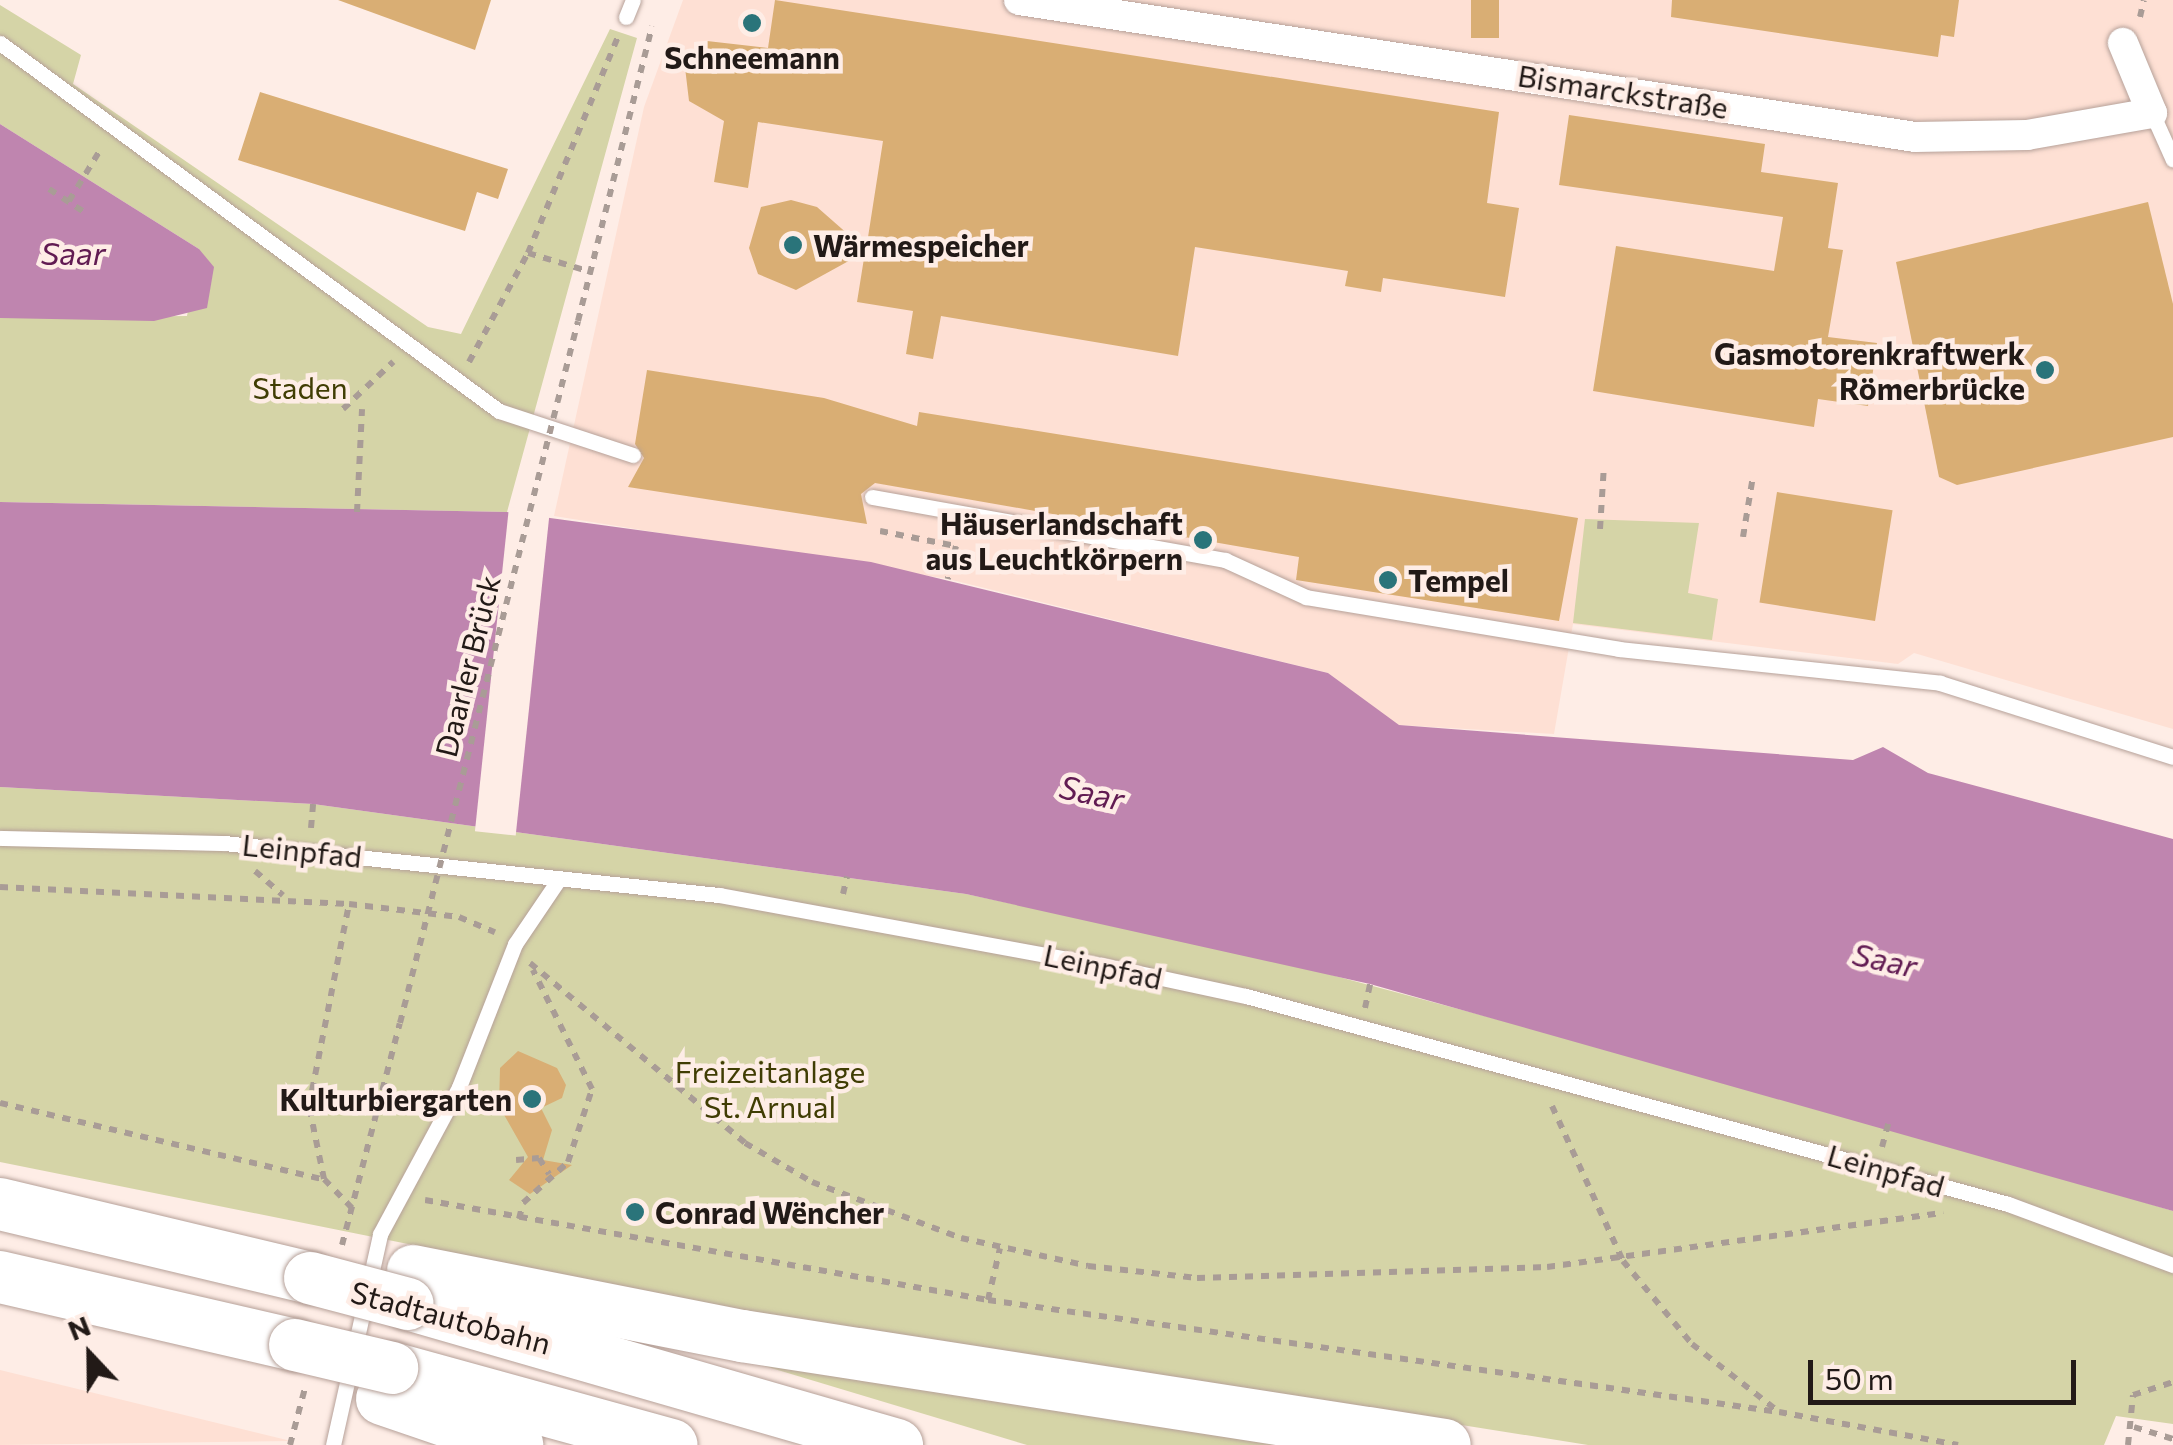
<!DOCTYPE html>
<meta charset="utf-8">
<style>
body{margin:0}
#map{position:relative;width:2173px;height:1445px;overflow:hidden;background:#feede6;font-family:Commissioner,sans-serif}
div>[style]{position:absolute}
.built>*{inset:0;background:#fee0d4}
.green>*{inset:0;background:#d5d4a7}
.water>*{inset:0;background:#bf85af}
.pier>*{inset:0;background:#feede6;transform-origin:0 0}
.building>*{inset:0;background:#d9ae74;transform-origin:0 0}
.path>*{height:6px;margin-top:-3px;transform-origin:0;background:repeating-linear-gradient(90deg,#a99c96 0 8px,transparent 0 16px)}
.roads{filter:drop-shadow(0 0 2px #b6a199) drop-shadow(0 0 2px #b6a199)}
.service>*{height:15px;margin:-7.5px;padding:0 7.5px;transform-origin:7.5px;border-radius:7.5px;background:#fff}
.minor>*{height:30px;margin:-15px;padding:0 15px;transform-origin:15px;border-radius:15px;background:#fff}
.motorway>*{height:52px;margin:-26px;padding:0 26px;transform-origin:26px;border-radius:26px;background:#fff}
.path-bridge>*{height:6px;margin-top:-3px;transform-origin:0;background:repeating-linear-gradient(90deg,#a99c96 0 8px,transparent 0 16px)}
.bridges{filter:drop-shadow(0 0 2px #b6a199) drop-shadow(0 0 2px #b6a199)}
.motorway-bridge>*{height:52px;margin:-26px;padding:0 26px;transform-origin:26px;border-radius:26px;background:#fff}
.dots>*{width:28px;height:28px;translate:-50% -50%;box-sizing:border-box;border:5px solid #feede6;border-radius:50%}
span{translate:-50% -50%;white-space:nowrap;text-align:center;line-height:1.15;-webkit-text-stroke:9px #feede6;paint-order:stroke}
.poi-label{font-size:30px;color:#221a17;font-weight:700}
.left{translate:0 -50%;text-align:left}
.right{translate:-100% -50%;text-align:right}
.street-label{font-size:30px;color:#221a17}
.park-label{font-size:30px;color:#403d04}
.water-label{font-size:32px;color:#611b52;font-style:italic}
.north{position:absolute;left:40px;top:1305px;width:100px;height:100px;-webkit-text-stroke:8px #feede6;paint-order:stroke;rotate:338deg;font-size:28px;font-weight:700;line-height:40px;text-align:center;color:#221a17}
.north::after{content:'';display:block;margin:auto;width:35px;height:45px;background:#221a17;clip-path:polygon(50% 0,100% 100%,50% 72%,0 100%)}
.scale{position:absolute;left:1808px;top:1360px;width:268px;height:45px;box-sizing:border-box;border:5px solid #221a17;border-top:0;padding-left:12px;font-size:30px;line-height:35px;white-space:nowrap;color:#221a17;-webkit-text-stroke:8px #feede6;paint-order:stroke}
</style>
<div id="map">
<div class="built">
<div style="clip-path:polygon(683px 0,2173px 0,2173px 729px,1914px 653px,1898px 664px,1573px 624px,1554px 734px,1398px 725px,1328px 673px,948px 579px,554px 516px,644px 107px)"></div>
<div style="clip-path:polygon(0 1370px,291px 1441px,0 1445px)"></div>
</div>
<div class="green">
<div style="clip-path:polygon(0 5px,81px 55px,73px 84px,428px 327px,461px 334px,610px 29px,637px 38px,507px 512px,0 502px,0 318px,187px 316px,199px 249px,0 124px)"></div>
<div style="clip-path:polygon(1585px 519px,1699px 523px,1688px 593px,1718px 599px,1712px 640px,1573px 623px)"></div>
<div style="clip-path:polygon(0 787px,313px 804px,966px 894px,1268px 958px,1888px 1124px,2173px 1211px,2173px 1424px,2116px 1416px,2104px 1445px,1588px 1445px,731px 1309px,0 1162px)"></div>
<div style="clip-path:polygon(738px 1358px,1309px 1445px,1027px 1445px)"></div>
</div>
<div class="water">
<div style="clip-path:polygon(0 124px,199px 249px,214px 267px,207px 308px,154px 321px,0 318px)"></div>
<div style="clip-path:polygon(0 502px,507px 512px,871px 562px,1328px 673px,1399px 725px,1853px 760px,1883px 747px,1928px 773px,2173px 839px,2173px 1211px,1370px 984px,966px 894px,313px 804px,0 787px)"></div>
</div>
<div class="pier">
<div style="left:509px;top:507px;width:41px;height:326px;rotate:6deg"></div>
</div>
<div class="building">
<div style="clip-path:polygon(338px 0,491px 0,475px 50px)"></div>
<div style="clip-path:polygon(775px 0,1499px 112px,1487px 203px,1519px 208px,1505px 297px,1383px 278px,1381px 292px,1345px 286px,1348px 271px,1195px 247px,1178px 356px,941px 316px,933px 359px,906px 354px,913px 311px,857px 302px,865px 252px,796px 290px,758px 274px,749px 248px,761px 207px,791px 200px,817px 207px,866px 250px,883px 141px,758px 122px,748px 188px,714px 182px,724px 121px,689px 101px,684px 59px,707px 41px,768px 48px)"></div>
<div style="left:1471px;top:0;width:28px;height:38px"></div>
<div style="clip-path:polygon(1672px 0,1959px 0,1954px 37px,1941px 35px,1938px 57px,1671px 17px)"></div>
<div style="clip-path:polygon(260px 92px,508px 169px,498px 199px,477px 192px,465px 231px,238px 160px)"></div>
<div style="clip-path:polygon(1569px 115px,1765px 144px,1761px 172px,1838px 183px,1828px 248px,1843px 250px,1828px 337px,1877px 343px,1868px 406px,1818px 399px,1814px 427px,1593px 391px,1616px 246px,1774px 271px,1783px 217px,1559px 185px)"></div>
<div style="clip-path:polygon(2148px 202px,2173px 304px,2173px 437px,1957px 485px,1939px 477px,1896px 262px)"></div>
<div style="clip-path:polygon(647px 370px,824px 398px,917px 426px,919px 412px,1578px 518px,1559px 621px,1296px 580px,1299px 557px,875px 483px,861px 494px,867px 524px,628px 487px,644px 458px,635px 444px)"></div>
<div style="left:1777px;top:492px;width:117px;height:112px;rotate:9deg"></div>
<div style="clip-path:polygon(518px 1051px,557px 1068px,566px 1085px,562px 1098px,541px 1108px,552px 1130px,543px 1160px,572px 1165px,530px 1194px,509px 1180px,528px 1157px,499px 1106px,500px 1068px)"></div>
</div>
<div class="path">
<div style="left:2140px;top:17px;width:17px;rotate:-77deg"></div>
<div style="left:49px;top:189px;width:42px;rotate:33.3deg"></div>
<div style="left:69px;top:201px;width:63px;rotate:-58.6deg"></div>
<div style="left:528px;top:253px;width:66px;rotate:16.8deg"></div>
<div style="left:578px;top:321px;width:304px;rotate:-75.9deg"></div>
<div style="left:469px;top:362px;width:124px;rotate:-61.6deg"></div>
<div style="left:528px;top:253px;width:234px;rotate:-67.4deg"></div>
<div style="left:343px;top:409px;width:69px;rotate:-43.2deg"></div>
<div style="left:357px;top:512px;width:103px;rotate:-87.2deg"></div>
<div style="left:1600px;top:529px;width:63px;rotate:-86.4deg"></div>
<div style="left:880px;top:531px;width:77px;rotate:11.2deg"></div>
<div style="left:956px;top:546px;width:34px;rotate:104deg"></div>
<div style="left:1743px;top:537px;width:62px;rotate:-80.7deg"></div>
<div style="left:311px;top:828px;width:24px;rotate:-85deg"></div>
<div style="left:255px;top:871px;width:37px;rotate:41deg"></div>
<div style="left:0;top:887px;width:349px;rotate:2.8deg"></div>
<div style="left:843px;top:894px;width:18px;rotate:-77deg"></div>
<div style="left:530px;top:963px;width:280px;rotate:39.9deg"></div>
<div style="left:745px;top:1143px;width:78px;rotate:30.2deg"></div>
<div style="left:812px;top:1182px;width:159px;rotate:20.6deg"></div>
<div style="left:961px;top:1238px;width:130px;rotate:12.4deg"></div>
<div style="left:1088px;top:1266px;width:110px;rotate:6.3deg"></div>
<div style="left:1197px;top:1278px;width:350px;rotate:-1.8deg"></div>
<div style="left:1547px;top:1267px;width:400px;rotate:-7.8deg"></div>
<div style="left:1365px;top:1008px;width:25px;rotate:-78deg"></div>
<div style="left:0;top:1103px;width:331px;rotate:13.3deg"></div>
<div style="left:1552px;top:1106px;width:170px;rotate:65.4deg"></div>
<div style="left:1623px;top:1261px;width:108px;rotate:50.3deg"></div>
<div style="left:1692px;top:1344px;width:110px;rotate:38deg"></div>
<div style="left:1779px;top:1412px;width:182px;rotate:10.4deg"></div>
<div style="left:1882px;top:1147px;width:24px;rotate:-75deg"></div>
<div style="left:516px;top:1160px;width:23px;rotate:-5deg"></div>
<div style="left:539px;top:1158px;width:19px;rotate:58deg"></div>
<div style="left:425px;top:1200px;width:572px;rotate:10.07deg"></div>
<div style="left:988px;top:1300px;width:799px;rotate:8.06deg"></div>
<div style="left:352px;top:1208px;width:40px;rotate:-134deg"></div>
<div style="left:324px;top:1179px;width:75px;rotate:-101.6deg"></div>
<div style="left:309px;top:1106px;width:206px;rotate:-78.8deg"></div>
<div style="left:349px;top:904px;width:111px;rotate:6.7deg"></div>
<div style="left:459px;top:917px;width:39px;rotate:23deg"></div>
<div style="left:519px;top:1219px;width:16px;rotate:-76deg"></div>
<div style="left:523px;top:1203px;width:61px;rotate:-42.3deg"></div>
<div style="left:568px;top:1162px;width:77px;rotate:-71.8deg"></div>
<div style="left:592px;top:1089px;width:133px;rotate:-116.4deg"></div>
<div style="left:342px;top:1245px;width:229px;rotate:-75.4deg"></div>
<div style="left:988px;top:1300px;width:53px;rotate:-77deg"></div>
<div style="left:2134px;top:1427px;width:41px;rotate:17.1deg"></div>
<div style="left:290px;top:1445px;width:59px;rotate:-75.3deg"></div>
<div style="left:2128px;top:1445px;width:50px;rotate:-84.3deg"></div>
<div style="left:2133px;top:1395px;width:42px;rotate:-18deg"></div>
</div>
<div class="roads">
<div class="service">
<div style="left:626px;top:17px;width:18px;rotate:-68deg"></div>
<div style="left:0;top:43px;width:620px;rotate:36.41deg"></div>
<div style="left:499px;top:411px;width:141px;rotate:18.2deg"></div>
<div style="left:2152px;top:113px;width:51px;rotate:65.9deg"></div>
<div style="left:872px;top:497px;width:359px;rotate:10.1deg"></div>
<div style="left:1225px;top:560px;width:89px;rotate:24.6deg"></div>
<div style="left:1306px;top:597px;width:317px;rotate:9.4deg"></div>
<div style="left:1619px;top:649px;width:323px;rotate:6deg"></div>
<div style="left:1940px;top:683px;width:244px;rotate:17.6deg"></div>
<div style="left:0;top:838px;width:224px;rotate:1.3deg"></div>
<div style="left:224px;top:843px;width:498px;rotate:6deg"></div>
<div style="left:719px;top:895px;width:388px;rotate:10.4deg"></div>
<div style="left:1101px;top:965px;width:148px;rotate:12.1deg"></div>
<div style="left:1246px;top:996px;width:790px;rotate:15.27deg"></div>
<div style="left:2008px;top:1204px;width:176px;rotate:20.3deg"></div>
<div style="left:333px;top:1445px;width:216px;rotate:-77.4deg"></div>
<div style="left:380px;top:1234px;width:167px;rotate:-61.7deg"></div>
<div style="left:459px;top:1087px;width:154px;rotate:-68.6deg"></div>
<div style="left:515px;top:944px;width:78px;rotate:-55.9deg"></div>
</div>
<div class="minor">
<div style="left:1019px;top:0;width:906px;rotate:8.69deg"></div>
<div style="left:1915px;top:137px;width:112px;rotate:-1deg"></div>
<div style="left:2027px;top:135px;width:127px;rotate:-10deg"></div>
<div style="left:2152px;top:113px;width:76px;rotate:-112.5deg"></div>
</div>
<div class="motorway">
<div style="left:0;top:1204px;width:319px;rotate:13.4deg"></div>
<div style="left:413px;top:1271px;width:335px;rotate:11.2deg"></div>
<div style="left:742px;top:1336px;width:711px;rotate:8.81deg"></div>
<div style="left:0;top:1277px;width:303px;rotate:13deg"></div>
<div style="left:408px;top:1304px;width:509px;rotate:16.08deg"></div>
<div style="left:392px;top:1368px;width:290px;rotate:15.4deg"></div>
<div style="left:382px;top:1399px;width:143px;rotate:18.8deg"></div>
</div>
</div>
<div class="path-bridge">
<div style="left:400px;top:1023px;width:724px;rotate:-75.77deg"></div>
</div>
<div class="bridges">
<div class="motorway-bridge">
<div style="left:310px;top:1278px;width:101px;rotate:14.9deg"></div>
<div style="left:295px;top:1345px;width:100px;rotate:13.3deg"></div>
</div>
</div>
<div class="dots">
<div style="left:752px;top:23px;background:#2a747a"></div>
<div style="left:793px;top:245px;background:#2a747a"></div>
<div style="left:2045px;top:370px;background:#2a747a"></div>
<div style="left:1203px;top:540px;background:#2a747a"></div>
<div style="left:1388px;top:580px;background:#2a747a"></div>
<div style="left:532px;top:1099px;background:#2a747a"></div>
<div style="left:635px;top:1212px;background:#2a747a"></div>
</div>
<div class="poi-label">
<span style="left:752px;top:57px">Schneemann</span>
<span class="left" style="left:813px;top:245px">Wärmespeicher</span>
<span class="right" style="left:2025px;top:370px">Gasmotorenkraftwerk<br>Römerbrücke</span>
<span class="right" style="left:1183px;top:540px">Häuserlandschaft<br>aus Leuchtkörpern</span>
<span class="left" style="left:1408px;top:580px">Tempel</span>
<span class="right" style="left:512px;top:1099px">Kulturbiergarten</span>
<span class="left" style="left:655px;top:1212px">Conrad Wëncher</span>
</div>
<div class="street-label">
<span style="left:1623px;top:91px;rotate:9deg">Bismarckstraße</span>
<span style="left:467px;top:666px;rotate:-76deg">Daarler Brück</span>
<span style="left:302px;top:850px;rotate:6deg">Leinpfad</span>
<span style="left:1103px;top:966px;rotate:12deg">Leinpfad</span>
<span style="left:1886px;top:1170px;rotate:16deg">Leinpfad</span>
<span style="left:451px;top:1317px;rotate:15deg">Stadtautobahn</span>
</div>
<div class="park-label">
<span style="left:300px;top:387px">Staden</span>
<span style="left:770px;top:1088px">Freizeitanlage<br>St. Arnual</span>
</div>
<div class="water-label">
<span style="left:73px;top:252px">Saar</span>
<span style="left:1092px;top:792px;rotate:12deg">Saar</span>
<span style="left:1885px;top:959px;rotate:12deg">Saar</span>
</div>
<div class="north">N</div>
<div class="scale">50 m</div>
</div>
